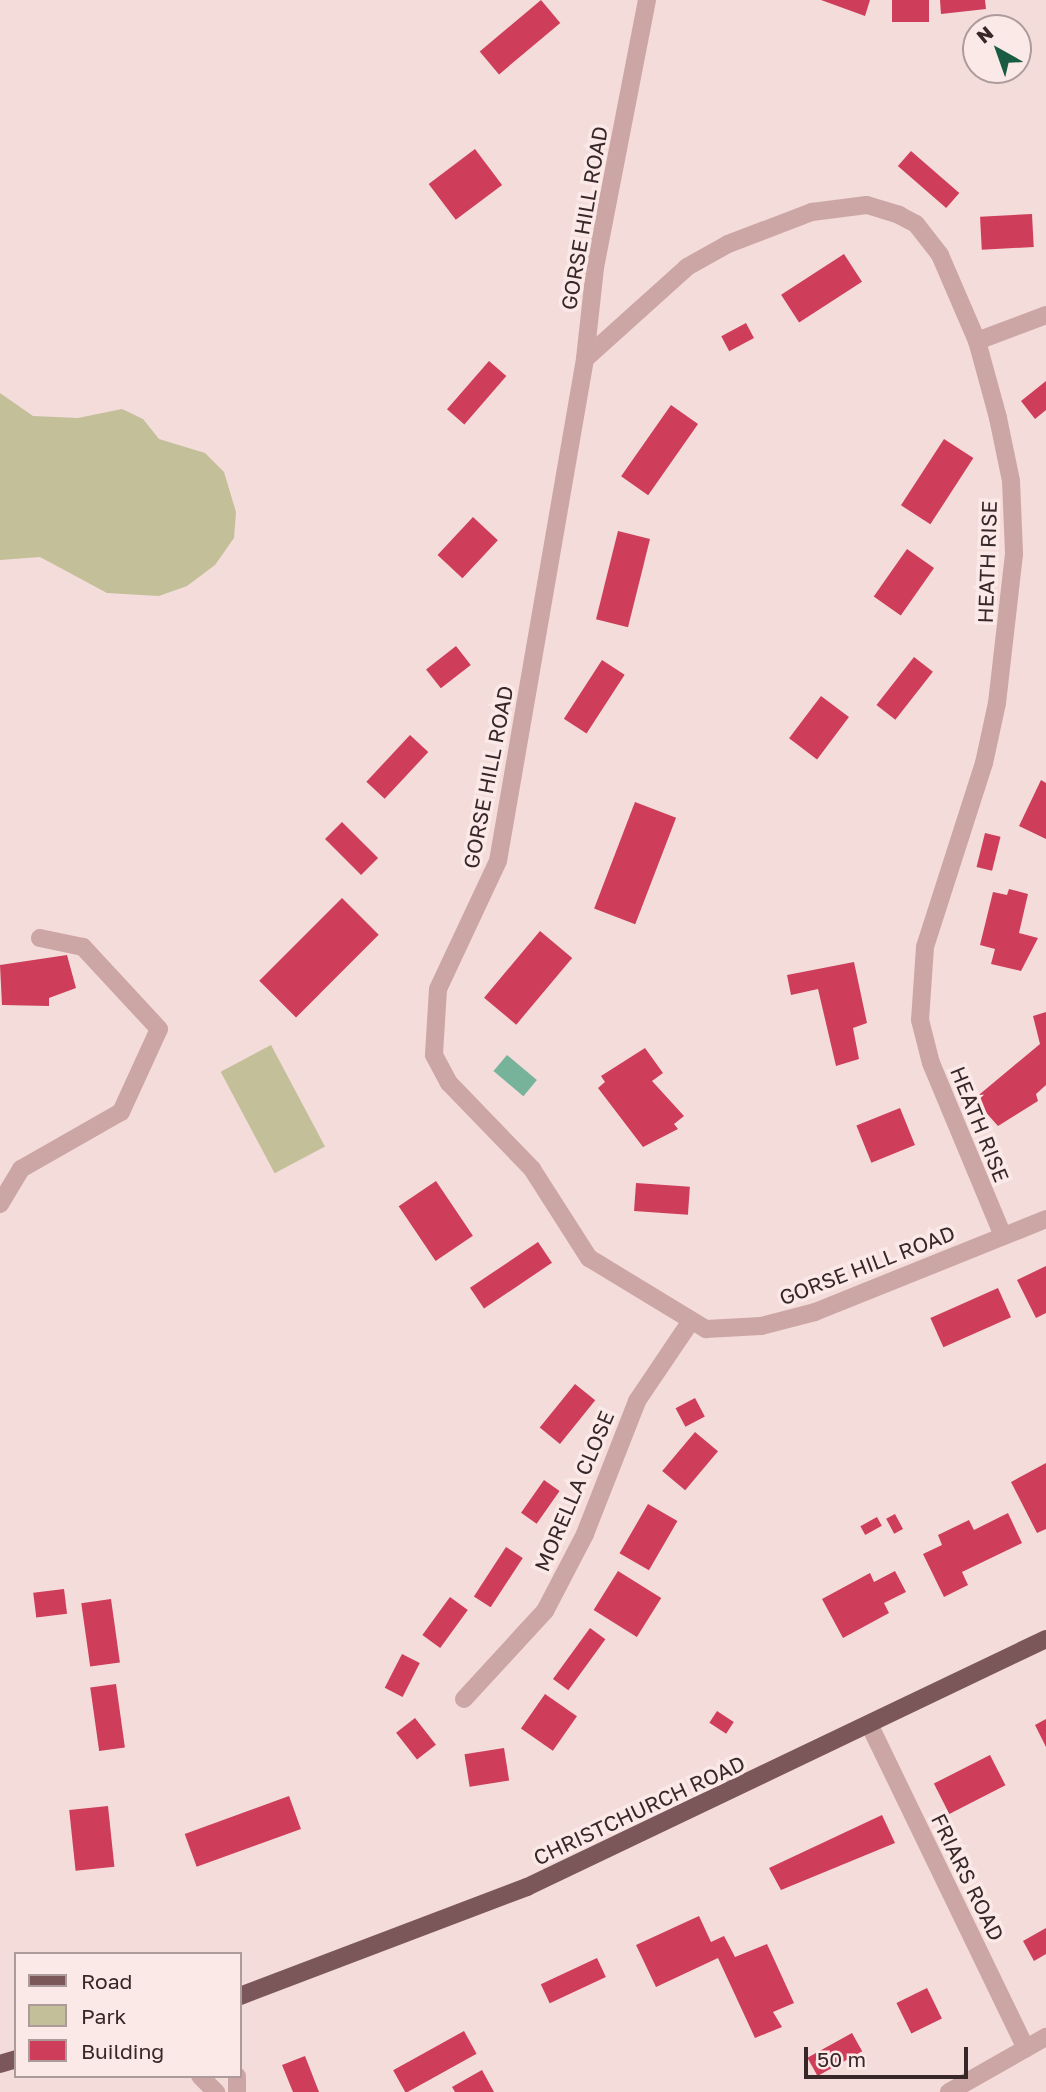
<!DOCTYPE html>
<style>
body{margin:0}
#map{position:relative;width:1046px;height:2092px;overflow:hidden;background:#f3dcda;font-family:"Golos Text",sans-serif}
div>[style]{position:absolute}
.green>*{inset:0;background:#c3bf99;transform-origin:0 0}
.water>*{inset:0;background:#77b29b;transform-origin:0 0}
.building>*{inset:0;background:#ce3d5a;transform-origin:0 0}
.minor>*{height:18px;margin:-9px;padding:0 9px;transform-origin:9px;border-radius:9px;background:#cca6a5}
.major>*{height:18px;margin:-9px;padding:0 9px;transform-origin:9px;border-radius:9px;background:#7b575a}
span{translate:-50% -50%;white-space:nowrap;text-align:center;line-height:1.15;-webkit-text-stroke:7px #fbe9e7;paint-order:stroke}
.street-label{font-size:21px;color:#372729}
.legend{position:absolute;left:14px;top:1952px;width:228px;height:126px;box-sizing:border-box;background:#fbe9e7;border:2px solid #ad9b9b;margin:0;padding:9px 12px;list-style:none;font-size:21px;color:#372729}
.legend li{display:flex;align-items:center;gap:14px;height:35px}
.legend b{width:35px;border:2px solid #ad9b9b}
.north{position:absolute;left:962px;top:14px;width:70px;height:70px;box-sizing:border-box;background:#fbe9e7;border:2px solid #ad9b9b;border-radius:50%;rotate:320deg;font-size:19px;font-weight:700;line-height:28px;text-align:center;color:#372729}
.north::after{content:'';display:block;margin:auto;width:24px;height:32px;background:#1a5c43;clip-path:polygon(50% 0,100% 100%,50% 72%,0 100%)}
.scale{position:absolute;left:804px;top:2047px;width:164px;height:32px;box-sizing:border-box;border:4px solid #372729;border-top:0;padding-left:9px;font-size:21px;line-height:24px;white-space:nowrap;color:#372729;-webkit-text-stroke:5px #fbe9e7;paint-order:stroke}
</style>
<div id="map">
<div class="green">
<div style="clip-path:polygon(0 393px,33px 416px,78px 418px,122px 409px,143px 419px,159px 439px,205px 453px,224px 472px,236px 512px,234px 538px,215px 565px,187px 586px,159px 596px,107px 593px,40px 557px,0 560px)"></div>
<div style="left:271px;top:1045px;width:115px;height:57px;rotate:62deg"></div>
</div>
<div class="water">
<div style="left:507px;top:1055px;width:39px;height:21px;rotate:40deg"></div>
</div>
<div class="building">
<div style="left:541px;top:0;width:30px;height:80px;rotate:50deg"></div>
<div style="clip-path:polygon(821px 0,870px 0,865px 16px)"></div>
<div style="left:892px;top:0;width:37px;height:22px"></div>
<div style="clip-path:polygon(940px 0,985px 0,986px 9px,941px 14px)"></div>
<div style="left:475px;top:149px;width:45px;height:58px;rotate:53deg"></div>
<div style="left:911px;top:151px;width:64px;height:20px;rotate:41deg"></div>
<div style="left:1032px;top:214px;width:33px;height:52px;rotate:87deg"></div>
<div style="left:844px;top:254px;width:33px;height:75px;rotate:57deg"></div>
<div style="left:746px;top:323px;width:17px;height:28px;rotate:62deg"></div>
<div style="left:489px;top:361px;width:23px;height:64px;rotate:41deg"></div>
<div style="clip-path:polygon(1046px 381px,1046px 410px,1035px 419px,1021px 401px)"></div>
<div style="left:671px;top:405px;width:33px;height:87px;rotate:35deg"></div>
<div style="left:944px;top:439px;width:35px;height:79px;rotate:33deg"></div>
<div style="left:473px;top:517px;width:34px;height:52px;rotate:43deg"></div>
<div style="left:618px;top:531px;width:33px;height:91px;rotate:14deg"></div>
<div style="left:907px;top:549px;width:33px;height:58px;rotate:35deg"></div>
<div style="left:456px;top:646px;width:24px;height:38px;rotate:52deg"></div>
<div style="left:914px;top:657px;width:24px;height:61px;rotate:38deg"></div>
<div style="left:602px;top:660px;width:27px;height:70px;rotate:33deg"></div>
<div style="left:821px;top:696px;width:35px;height:53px;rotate:37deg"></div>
<div style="left:410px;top:735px;width:25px;height:64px;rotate:43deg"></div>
<div style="clip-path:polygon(1041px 780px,1046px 783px,1046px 839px,1019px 826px)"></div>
<div style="left:635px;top:802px;width:44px;height:114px;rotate:21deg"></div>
<div style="left:342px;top:822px;width:51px;height:24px;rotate:45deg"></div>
<div style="left:985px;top:833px;width:16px;height:35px;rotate:14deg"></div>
<div style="clip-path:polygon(1009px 889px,1028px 894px,1019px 933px,1038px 938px,1021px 971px,991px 964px,995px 949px,980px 945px,993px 892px,1007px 895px)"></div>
<div style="left:342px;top:898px;width:52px;height:117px;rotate:45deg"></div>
<div style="left:540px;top:931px;width:42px;height:87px;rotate:40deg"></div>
<div style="clip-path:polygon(67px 955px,76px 988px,49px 998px,49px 1006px,2px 1005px,0 965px)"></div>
<div style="clip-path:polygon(854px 962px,867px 1023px,853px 1028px,859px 1059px,836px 1066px,818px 989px,791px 995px,787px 975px)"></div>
<div style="clip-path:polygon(1046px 1012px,1046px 1085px,1036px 1094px,1038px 1101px,998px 1126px,974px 1099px,1040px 1044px,1033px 1016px)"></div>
<div style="clip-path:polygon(645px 1048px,663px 1073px,652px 1081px,684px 1116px,674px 1124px,678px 1129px,643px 1147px,598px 1088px,605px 1082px,601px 1076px)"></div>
<div style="left:900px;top:1108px;width:40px;height:47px;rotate:68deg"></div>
<div style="left:436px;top:1181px;width:66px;height:45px;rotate:56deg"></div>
<div style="left:636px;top:1183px;width:54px;height:28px;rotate:4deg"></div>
<div style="left:538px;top:1242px;width:25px;height:82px;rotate:56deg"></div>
<div style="clip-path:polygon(1046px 1266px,1046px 1313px,1036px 1318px,1017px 1280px)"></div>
<div style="left:998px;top:1288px;width:32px;height:74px;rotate:66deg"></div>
<div style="left:575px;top:1384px;width:26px;height:56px;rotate:39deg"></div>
<div style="left:695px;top:1398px;width:21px;height:22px;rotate:62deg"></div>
<div style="left:695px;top:1432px;width:30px;height:51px;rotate:40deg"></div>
<div style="clip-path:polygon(1046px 1463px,1046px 1529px,1037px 1533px,1011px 1482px)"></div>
<div style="left:544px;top:1480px;width:19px;height:40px;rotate:35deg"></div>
<div style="left:648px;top:1504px;width:34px;height:57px;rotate:30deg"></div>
<div style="clip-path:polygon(1008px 1513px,1022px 1543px,962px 1572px,968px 1585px,944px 1597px,923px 1554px,942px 1545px,938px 1535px,969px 1520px,974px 1530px)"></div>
<div style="left:895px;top:1514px;width:17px;height:10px;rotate:62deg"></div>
<div style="left:877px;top:1517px;width:10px;height:19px;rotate:61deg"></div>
<div style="left:506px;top:1547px;width:20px;height:59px;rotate:33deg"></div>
<div style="left:618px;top:1571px;width:51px;height:46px;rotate:32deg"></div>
<div style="clip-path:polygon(895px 1571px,906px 1592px,884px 1603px,889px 1613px,843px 1638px,822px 1599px,870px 1573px,874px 1582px)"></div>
<div style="left:64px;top:1589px;width:25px;height:31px;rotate:83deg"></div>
<div style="left:450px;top:1597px;width:22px;height:47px;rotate:36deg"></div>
<div style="left:111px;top:1599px;width:64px;height:30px;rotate:82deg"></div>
<div style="left:590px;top:1628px;width:19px;height:63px;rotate:36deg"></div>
<div style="left:402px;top:1654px;width:20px;height:38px;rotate:27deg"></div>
<div style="left:116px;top:1684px;width:64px;height:26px;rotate:82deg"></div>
<div style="left:545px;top:1694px;width:39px;height:42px;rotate:35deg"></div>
<div style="left:717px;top:1711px;width:20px;height:14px;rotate:33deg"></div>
<div style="left:415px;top:1718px;width:34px;height:24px;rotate:52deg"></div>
<div style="clip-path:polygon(1046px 1719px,1046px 1747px,1035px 1725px)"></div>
<div style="left:504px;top:1748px;width:33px;height:40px;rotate:81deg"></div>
<div style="left:990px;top:1755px;width:34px;height:63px;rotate:63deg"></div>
<div style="left:289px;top:1796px;width:35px;height:111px;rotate:70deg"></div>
<div style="left:108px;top:1806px;width:61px;height:39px;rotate:84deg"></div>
<div style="clip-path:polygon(882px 1815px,895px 1843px,781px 1890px,769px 1868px)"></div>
<div style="clip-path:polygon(699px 1916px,711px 1942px,724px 1936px,735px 1957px,767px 1944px,794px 2003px,773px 2012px,782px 2027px,755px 2038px,718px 1958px,656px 1987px,636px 1945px)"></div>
<div style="clip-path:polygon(1046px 1928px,1046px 1954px,1034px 1961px,1023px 1941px)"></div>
<div style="left:597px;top:1958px;width:21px;height:62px;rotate:65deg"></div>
<div style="left:927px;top:1988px;width:34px;height:34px;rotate:64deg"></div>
<div style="left:464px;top:2031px;width:26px;height:81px;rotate:61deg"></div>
<div style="left:852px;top:2033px;width:21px;height:51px;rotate:61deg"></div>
<div style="clip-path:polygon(305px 2056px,319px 2092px,293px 2092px,282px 2065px)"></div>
<div style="clip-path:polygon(482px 2070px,494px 2092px,455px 2092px,452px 2087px)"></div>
</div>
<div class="minor">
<div style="left:647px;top:0;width:273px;rotate:101deg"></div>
<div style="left:595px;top:268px;width:92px;rotate:96.3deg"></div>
<div style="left:585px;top:359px;width:509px;rotate:99.83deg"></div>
<div style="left:498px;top:861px;width:141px;rotate:115.1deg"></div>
<div style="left:438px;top:989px;width:66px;rotate:93.5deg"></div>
<div style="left:434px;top:1055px;width:32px;rotate:62deg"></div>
<div style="left:449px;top:1083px;width:120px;rotate:46deg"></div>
<div style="left:532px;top:1169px;width:106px;rotate:57.4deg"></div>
<div style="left:589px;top:1258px;width:137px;rotate:31.3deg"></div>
<div style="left:706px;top:1329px;width:55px;rotate:-3.1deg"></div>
<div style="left:761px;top:1326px;width:56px;rotate:-14.5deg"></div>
<div style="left:815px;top:1312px;width:249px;rotate:-21.9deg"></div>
<div style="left:977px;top:341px;width:74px;rotate:-20.6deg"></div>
<div style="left:585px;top:359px;width:137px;rotate:-42deg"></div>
<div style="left:687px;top:267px;width:47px;rotate:-29.3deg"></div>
<div style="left:728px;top:244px;width:90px;rotate:-20.9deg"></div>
<div style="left:812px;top:212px;width:55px;rotate:-7.3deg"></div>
<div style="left:867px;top:205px;width:34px;rotate:17deg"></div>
<div style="left:899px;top:215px;width:19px;rotate:28deg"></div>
<div style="left:916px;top:224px;width:39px;rotate:52deg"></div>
<div style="left:940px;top:255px;width:94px;rotate:66.7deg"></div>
<div style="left:977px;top:341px;width:80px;rotate:74.7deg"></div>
<div style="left:998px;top:418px;width:64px;rotate:78.3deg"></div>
<div style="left:1011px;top:481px;width:73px;rotate:87.6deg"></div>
<div style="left:1014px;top:554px;width:150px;rotate:96.5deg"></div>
<div style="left:997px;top:703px;width:61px;rotate:102.2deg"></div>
<div style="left:984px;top:763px;width:193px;rotate:107.8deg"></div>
<div style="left:925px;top:947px;width:73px;rotate:93.9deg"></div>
<div style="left:920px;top:1020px;width:44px;rotate:75.7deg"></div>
<div style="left:931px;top:1063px;width:187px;rotate:67.4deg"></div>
<div style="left:0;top:1204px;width:41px;rotate:-59deg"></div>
<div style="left:21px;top:1169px;width:115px;rotate:-29.7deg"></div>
<div style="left:121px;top:1112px;width:91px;rotate:-65.4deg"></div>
<div style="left:159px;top:1029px;width:112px;rotate:-132.8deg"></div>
<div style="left:83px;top:947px;width:44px;rotate:-168.2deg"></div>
<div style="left:464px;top:1699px;width:120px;rotate:-47.4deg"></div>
<div style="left:545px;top:1611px;width:87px;rotate:-62.5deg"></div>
<div style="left:585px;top:1534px;width:143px;rotate:-68.6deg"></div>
<div style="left:637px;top:1401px;width:93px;rotate:-56deg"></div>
<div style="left:870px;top:1726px;width:358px;rotate:64.2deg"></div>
<div style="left:200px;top:2076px;width:23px;rotate:45deg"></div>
<div style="left:237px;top:2092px;width:16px;rotate:-90deg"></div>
<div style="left:949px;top:2092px;width:112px;rotate:-29.6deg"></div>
</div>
<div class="major">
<div style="left:240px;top:1996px;width:307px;rotate:-20.8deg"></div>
<div style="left:527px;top:1887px;width:575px;rotate:-25.54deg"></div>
<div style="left:0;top:2064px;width:17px;rotate:-17deg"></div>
</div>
<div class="street-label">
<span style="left:584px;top:218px;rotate:-80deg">GORSE HILL ROAD</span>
<span style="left:987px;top:562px;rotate:-88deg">HEATH RISE</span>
<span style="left:488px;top:777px;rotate:-79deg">GORSE HILL ROAD</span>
<span style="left:980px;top:1124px;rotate:68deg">HEATH RISE</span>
<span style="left:867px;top:1265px;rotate:-21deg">GORSE HILL ROAD</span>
<span style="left:574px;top:1491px;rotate:-67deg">MORELLA CLOSE</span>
<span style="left:639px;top:1810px;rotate:-25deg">CHRISTCHURCH ROAD</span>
<span style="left:968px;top:1877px;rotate:64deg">FRIARS ROAD</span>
</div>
<ul class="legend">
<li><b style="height:9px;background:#7b575a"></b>Road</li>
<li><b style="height:19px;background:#c3bf99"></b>Park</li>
<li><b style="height:19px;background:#ce3d5a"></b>Building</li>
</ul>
<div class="north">N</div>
<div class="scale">50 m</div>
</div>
